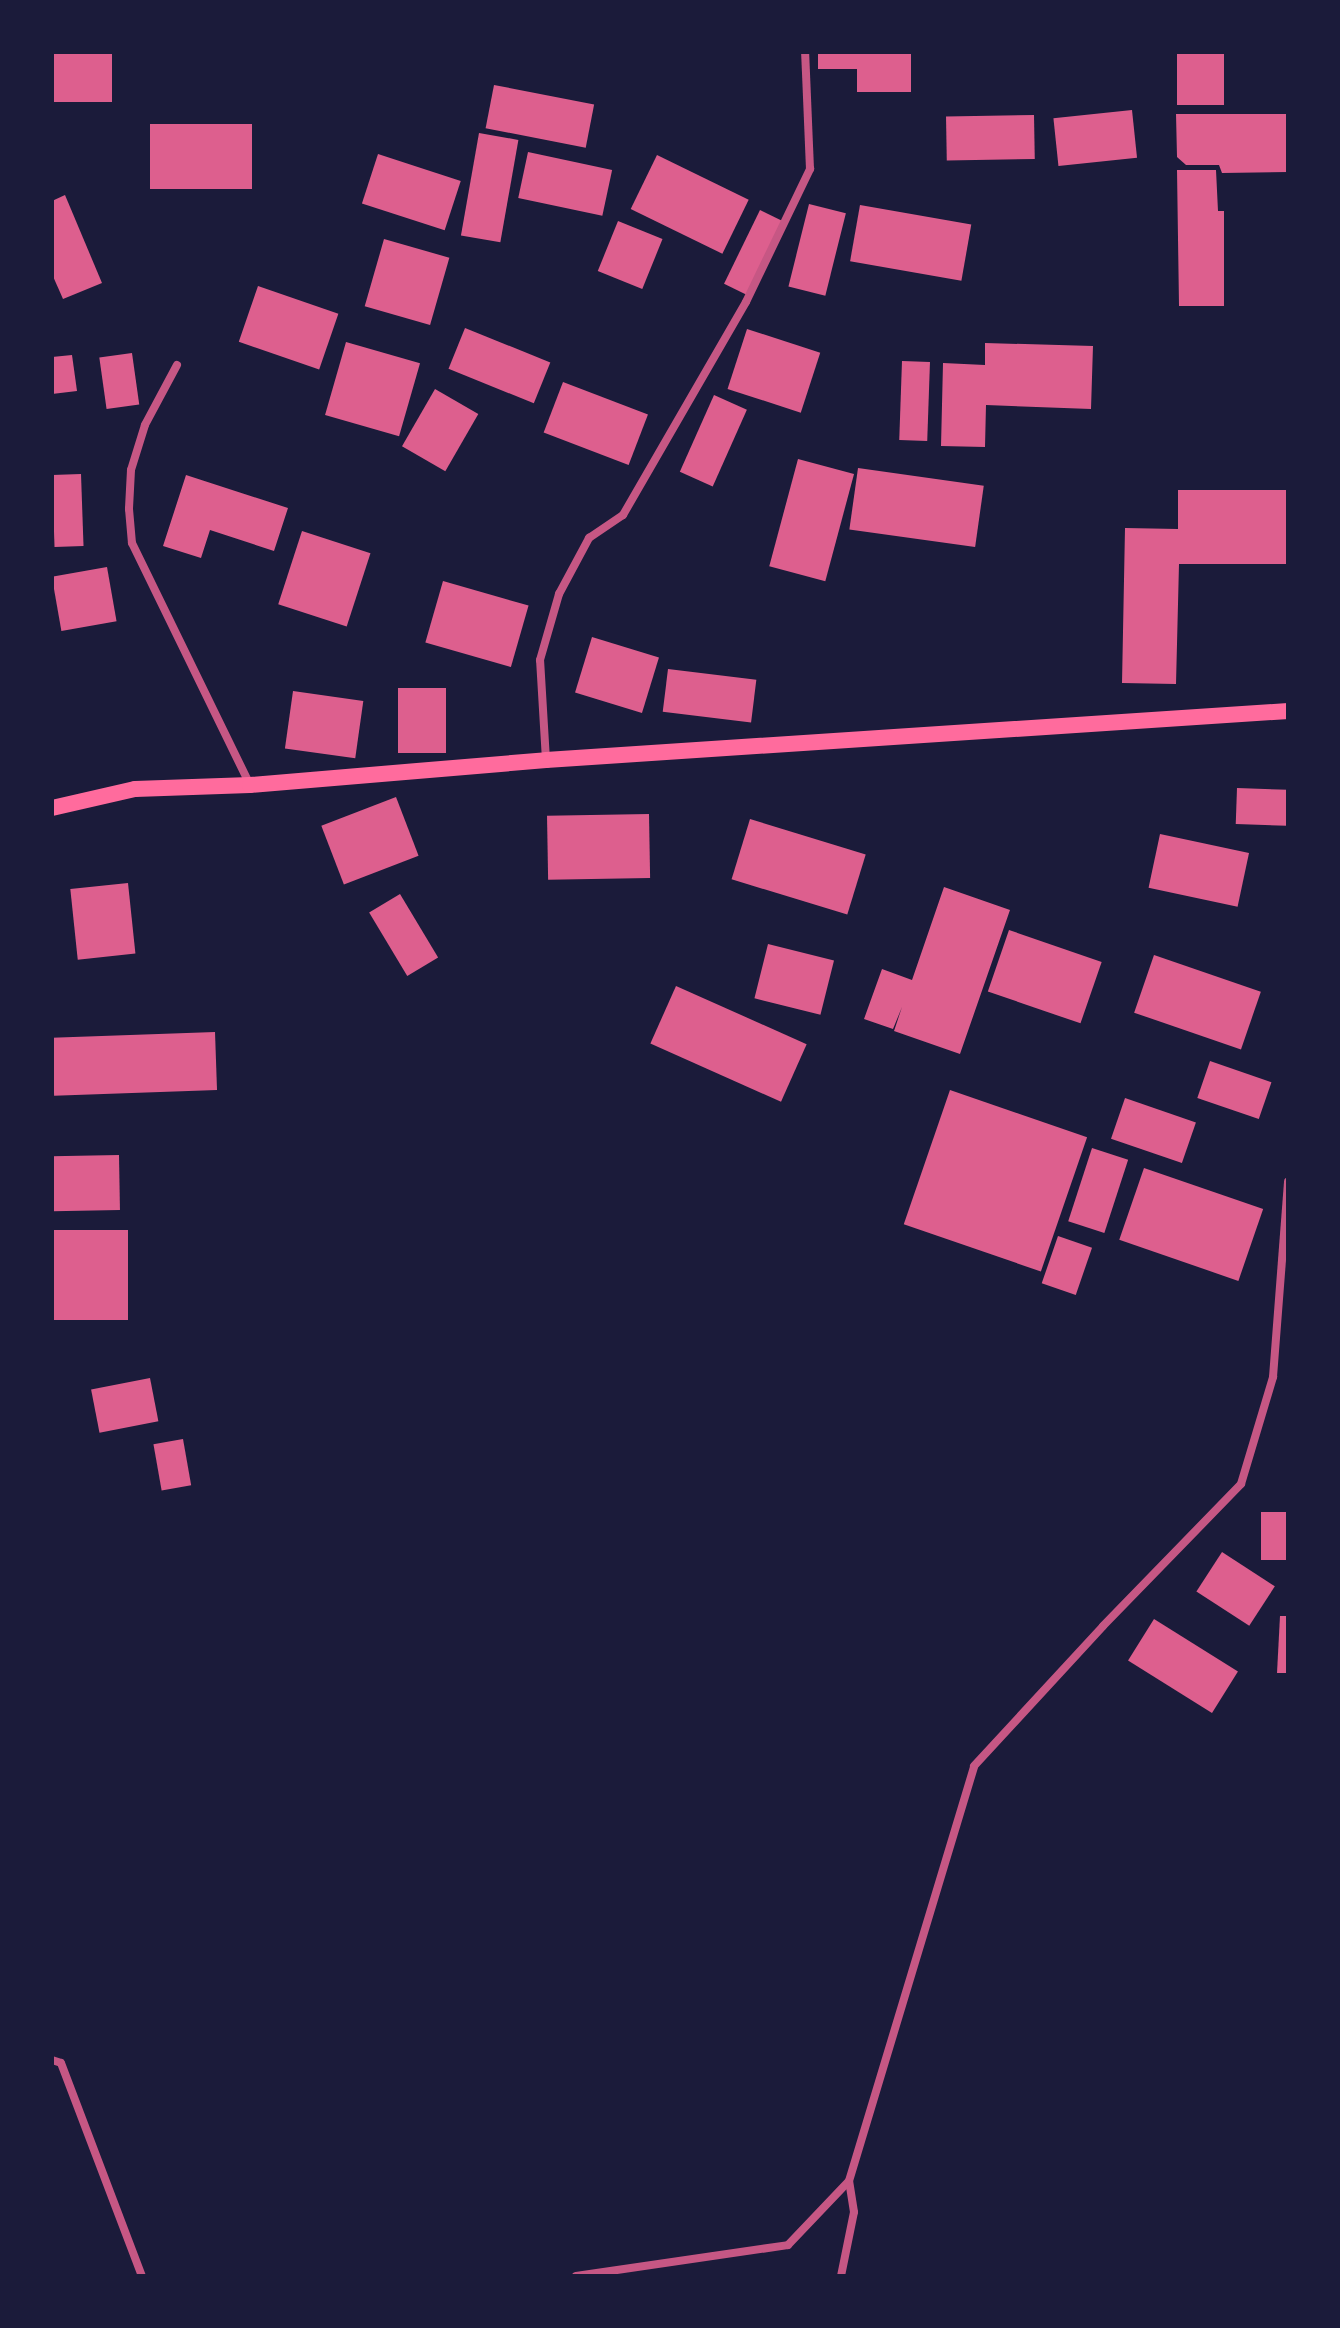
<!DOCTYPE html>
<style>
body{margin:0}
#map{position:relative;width:1340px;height:2328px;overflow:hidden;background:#1b1b3a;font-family:Ubuntu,sans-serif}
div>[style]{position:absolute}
.building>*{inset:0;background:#dd5f8e;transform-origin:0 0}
.minor>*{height:8px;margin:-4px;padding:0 4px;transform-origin:4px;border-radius:4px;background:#c65784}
.secondary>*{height:16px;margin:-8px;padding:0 8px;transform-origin:8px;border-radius:8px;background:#ff6b9d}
span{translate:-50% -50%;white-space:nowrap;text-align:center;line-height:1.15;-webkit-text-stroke:7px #1b1b3a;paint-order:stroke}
.frame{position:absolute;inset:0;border:54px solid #1b1b3a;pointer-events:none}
</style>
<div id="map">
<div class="building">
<div style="left:52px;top:52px;width:60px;height:50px"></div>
<div style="clip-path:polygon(818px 52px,911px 52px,911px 92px,857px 92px,857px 69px,818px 69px)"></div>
<div style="left:1177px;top:53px;width:47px;height:52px"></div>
<div style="left:494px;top:85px;width:102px;height:44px;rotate:11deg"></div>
<div style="left:1132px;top:110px;width:48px;height:79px;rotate:84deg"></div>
<div style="clip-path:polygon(1176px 114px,1288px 114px,1288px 172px,1222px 173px,1219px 165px,1186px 165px,1177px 157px)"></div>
<div style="left:1034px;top:115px;width:44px;height:88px;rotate:89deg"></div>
<div style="left:150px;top:124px;width:102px;height:65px"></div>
<div style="left:479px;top:133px;width:40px;height:104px;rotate:10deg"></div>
<div style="left:528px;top:152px;width:86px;height:47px;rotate:12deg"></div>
<div style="left:378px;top:154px;width:87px;height:52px;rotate:18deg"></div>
<div style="left:657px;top:155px;width:102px;height:60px;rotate:26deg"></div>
<div style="clip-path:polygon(1177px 170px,1216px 170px,1218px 211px,1224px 211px,1224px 306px,1179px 306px)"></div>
<div style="clip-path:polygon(65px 195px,102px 283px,63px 299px,52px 274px,52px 201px)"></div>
<div style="left:809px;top:204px;width:38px;height:85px;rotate:14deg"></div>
<div style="left:860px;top:205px;width:113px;height:57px;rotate:10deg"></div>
<div style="left:760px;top:210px;width:25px;height:82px;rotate:26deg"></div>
<div style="left:618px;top:221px;width:48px;height:54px;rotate:22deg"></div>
<div style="left:384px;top:239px;width:68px;height:70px;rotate:16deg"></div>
<div style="left:258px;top:286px;width:85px;height:59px;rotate:19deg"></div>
<div style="left:465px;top:328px;width:92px;height:44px;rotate:22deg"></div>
<div style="left:747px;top:329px;width:77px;height:63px;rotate:18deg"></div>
<div style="left:346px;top:342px;width:77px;height:76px;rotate:16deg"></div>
<div style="clip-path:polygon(985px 343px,1093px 346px,1091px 409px,986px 405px,985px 447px,941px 446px,943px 363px,985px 365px)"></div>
<div style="left:132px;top:353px;width:52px;height:33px;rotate:82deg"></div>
<div style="clip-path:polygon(72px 355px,77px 391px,52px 394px,52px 357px)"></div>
<div style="left:902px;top:361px;width:28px;height:79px;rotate:2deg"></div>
<div style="left:563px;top:382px;width:91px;height:54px;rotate:21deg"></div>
<div style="left:435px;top:389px;width:50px;height:66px;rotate:30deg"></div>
<div style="left:714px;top:395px;width:36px;height:84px;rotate:24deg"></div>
<div style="left:798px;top:459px;width:58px;height:111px;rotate:15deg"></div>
<div style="left:858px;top:468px;width:127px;height:62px;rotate:8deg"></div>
<div style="left:81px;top:474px;width:72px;height:29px;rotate:88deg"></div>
<div style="clip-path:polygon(186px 475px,288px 508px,274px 551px,210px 530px,201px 558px,163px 546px)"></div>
<div style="clip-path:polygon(1178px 490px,1288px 490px,1288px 564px,1179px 564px,1176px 684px,1122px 683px,1125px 528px,1178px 529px)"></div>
<div style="left:302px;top:531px;width:72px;height:77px;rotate:18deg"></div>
<div style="left:107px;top:567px;width:55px;height:56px;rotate:80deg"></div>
<div style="left:443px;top:581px;width:89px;height:64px;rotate:16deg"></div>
<div style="left:592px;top:637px;width:70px;height:58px;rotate:17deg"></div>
<div style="left:668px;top:669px;width:89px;height:43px;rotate:7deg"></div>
<div style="left:398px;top:688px;width:48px;height:65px"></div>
<div style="left:293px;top:691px;width:71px;height:58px;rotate:8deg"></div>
<div style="left:1237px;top:788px;width:51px;height:36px;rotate:2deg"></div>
<div style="left:396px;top:797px;width:63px;height:80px;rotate:69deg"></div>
<div style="left:649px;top:814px;width:64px;height:102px;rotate:89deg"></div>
<div style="left:750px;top:819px;width:121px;height:63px;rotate:17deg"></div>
<div style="left:1160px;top:834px;width:91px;height:55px;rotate:12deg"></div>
<div style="left:128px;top:883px;width:71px;height:58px;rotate:84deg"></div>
<div style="clip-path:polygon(944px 887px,1010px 910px,960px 1054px,894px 1031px,902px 1007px,893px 1029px,864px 1019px,882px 969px,912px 980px)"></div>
<div style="left:400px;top:894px;width:74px;height:36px;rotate:59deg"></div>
<div style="left:1009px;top:930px;width:98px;height:65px;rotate:19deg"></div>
<div style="left:768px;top:944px;width:68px;height:56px;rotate:14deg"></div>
<div style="left:1154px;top:955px;width:113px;height:61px;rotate:19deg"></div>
<div style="left:676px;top:986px;width:143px;height:63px;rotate:24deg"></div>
<div style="left:215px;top:1032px;width:58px;height:163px;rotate:88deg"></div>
<div style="left:1210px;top:1061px;width:65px;height:39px;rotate:19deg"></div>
<div style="left:950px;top:1090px;width:145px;height:142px;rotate:19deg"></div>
<div style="left:1125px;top:1098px;width:75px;height:43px;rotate:19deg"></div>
<div style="left:1092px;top:1148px;width:38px;height:77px;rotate:18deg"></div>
<div style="left:119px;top:1155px;width:55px;height:67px;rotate:89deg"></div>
<div style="left:1144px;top:1168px;width:126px;height:76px;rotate:19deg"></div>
<div style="left:52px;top:1230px;width:76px;height:90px"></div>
<div style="left:1058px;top:1236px;width:36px;height:50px;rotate:19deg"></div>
<div style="left:150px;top:1378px;width:44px;height:60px;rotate:79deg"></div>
<div style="left:183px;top:1439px;width:47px;height:30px;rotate:80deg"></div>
<div style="left:1288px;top:1512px;width:48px;height:27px;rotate:90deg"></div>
<div style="left:1222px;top:1552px;width:63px;height:47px;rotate:33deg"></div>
<div style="clip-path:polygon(1280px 1616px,1288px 1616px,1288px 1673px,1277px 1673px)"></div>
<div style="left:1154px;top:1619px;width:99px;height:49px;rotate:32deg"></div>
</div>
<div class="minor">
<div style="left:177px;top:365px;width:68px;rotate:118.1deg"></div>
<div style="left:145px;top:425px;width:47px;rotate:107.3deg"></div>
<div style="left:131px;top:470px;width:39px;rotate:93deg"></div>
<div style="left:129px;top:509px;width:34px;rotate:85deg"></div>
<div style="left:132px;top:543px;width:269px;rotate:64deg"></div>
<div style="left:546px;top:760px;width:100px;rotate:-93.4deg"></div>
<div style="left:540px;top:660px;width:69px;rotate:-73.9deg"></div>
<div style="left:559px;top:594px;width:64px;rotate:-61.8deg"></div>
<div style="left:589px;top:538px;width:41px;rotate:-34.1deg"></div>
<div style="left:623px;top:515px;width:246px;rotate:-60deg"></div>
<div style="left:746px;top:302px;width:148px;rotate:-64.3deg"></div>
<div style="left:810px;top:169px;width:117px;rotate:-92.4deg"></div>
<div style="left:52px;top:2060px;width:9px;rotate:18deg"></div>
<div style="left:61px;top:2063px;width:228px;rotate:69.2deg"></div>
<div style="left:576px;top:2276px;width:214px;rotate:-8.3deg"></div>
<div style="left:788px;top:2245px;width:88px;rotate:-46.4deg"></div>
<div style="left:849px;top:2181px;width:433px;rotate:-73.2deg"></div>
<div style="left:974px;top:1766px;width:190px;rotate:-47.3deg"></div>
<div style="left:1103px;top:1626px;width:198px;rotate:-45.8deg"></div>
<div style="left:1241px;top:1484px;width:112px;rotate:-73.3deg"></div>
<div style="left:1273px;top:1377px;width:196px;rotate:-85.6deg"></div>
<div style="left:841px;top:2276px;width:65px;rotate:-78.5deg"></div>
<div style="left:854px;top:2212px;width:31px;rotate:-99deg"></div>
</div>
<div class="secondary">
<div style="left:52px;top:808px;width:85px;rotate:-12.9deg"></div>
<div style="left:135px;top:789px;width:115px;rotate:-2deg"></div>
<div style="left:250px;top:785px;width:297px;rotate:-4.8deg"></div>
<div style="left:546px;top:760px;width:744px;rotate:-3.78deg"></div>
</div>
<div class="frame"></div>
</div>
